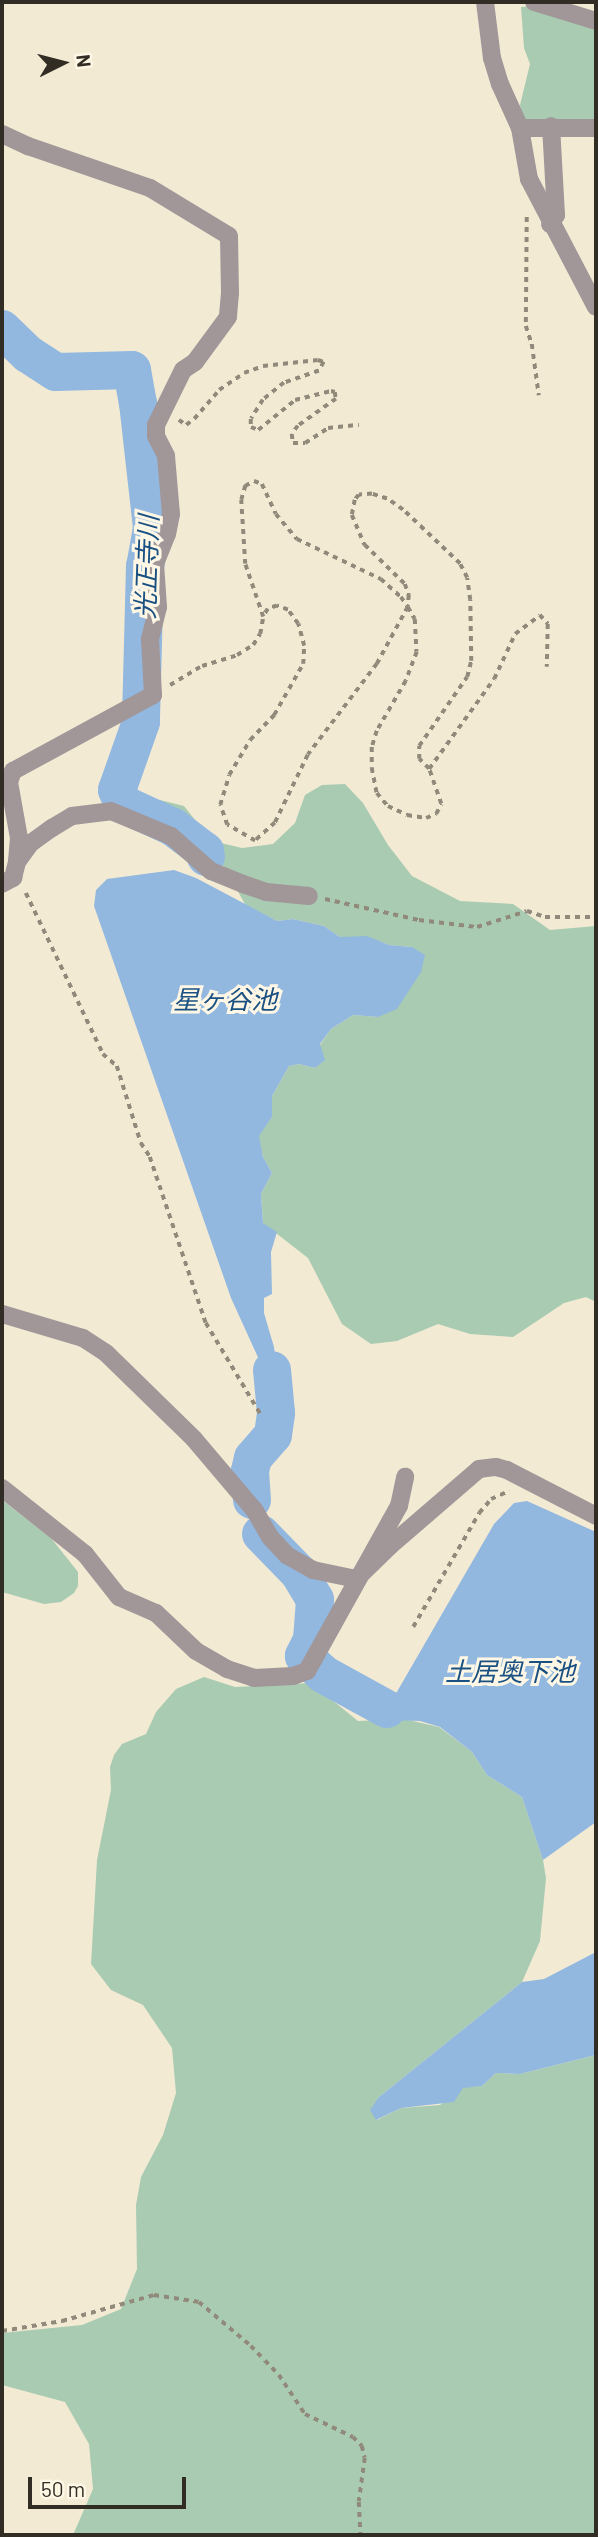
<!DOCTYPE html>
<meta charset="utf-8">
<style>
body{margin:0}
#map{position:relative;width:598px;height:2537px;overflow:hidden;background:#f3ead4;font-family:Barlow,"Noto Sans JP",sans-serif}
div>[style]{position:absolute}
.green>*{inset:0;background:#a8cbb2}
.water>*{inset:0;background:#92b8e0}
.river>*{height:38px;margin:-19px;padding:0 19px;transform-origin:19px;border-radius:19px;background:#92b8e0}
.path>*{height:3.5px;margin-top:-1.75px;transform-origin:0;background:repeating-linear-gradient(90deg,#918a7b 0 5px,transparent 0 10px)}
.minor>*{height:18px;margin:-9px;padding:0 9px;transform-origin:9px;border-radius:9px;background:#a19698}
span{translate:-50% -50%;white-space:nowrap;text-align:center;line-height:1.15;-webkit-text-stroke:6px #fff7e5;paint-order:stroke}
.water-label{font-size:26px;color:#1a5183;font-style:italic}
.frame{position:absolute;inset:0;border:4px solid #312d25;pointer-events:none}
.north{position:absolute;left:28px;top:28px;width:70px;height:70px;-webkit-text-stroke:5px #fff7e5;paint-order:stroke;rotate:84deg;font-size:19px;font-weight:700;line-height:28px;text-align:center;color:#312d25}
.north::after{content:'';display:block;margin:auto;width:24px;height:32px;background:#312d25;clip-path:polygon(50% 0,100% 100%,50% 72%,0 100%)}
.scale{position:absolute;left:28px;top:2477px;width:158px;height:32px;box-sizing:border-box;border:4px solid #312d25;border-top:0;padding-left:9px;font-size:21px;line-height:24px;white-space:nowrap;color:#312d25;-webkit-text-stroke:5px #fff7e5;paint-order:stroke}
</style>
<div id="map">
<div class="green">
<div style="clip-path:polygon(533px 6px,596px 27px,596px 124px,524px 124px,520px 105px,530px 64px,524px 48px,521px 7px)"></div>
<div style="clip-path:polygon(345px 784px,363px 803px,388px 845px,412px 876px,460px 901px,513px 904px,550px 930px,596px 926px,596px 1302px,586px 1297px,564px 1303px,513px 1337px,470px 1334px,438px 1324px,397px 1341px,371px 1344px,342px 1324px,308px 1258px,263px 1223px,261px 1194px,272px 1173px,263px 1157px,258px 1135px,272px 1117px,272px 1096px,289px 1066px,299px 1064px,315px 1068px,324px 1060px,320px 1045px,331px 1029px,353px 1015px,378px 1017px,412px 947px,389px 945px,367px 937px,340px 937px,324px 926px,293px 919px,277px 921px,246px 906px,225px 868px,205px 845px,155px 813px,160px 800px,184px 806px,199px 825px,221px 843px,242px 848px,273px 844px,295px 823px,305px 795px,322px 785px)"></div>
<div style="clip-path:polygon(2px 1500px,51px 1538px,78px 1572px,78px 1586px,74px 1593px,61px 1602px,44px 1604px,2px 1592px)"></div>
<div style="clip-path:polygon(204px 1677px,235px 1687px,311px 1683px,358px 1721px,404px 1719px,439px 1727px,472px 1752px,487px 1775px,522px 1797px,543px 1860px,546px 1878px,540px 1941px,522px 1982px,379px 2097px,377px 2120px,401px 2108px,440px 2105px,463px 2087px,482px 2086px,496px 2073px,520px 2074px,596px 2055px,596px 2535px,73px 2535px,93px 2489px,89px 2444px,65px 2402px,2px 2385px,2px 2333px,82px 2325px,121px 2309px,137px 2269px,136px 2205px,141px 2177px,163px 2135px,176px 2093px,172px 2048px,143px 2005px,111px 1990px,91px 1964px,97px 1860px,111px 1790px,110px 1767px,114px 1755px,122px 1744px,146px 1734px,156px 1712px,176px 1689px)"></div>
</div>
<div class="water">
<div style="clip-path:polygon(174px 870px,196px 878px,277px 921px,293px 919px,324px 926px,340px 937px,367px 936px,389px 945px,412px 947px,425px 955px,421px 972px,397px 1009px,378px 1017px,353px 1015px,331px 1029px,320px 1044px,325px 1060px,315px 1068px,299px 1064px,289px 1066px,272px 1096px,272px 1117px,259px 1136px,263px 1157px,272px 1173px,261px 1194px,263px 1223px,277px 1232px,271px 1252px,272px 1294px,264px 1298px,264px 1313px,274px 1347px,276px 1363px,272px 1370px,266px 1369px,261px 1364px,231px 1298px,94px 906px,96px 890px,107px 879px)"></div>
<div style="clip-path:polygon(527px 1501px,596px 1532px,596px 1822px,543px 1860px,522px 1797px,487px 1775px,472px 1752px,440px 1727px,420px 1721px,388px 1720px,387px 1709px,494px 1524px,514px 1503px)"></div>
<div style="clip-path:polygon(596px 1952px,596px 2055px,520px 2074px,496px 2073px,482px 2086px,463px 2088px,454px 2102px,401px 2108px,376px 2120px,370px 2110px,379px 2097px,522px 1982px,544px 1979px)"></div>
</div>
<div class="river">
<div style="left:2px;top:329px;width:36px;rotate:44deg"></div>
<div style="left:28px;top:354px;width:33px;rotate:33deg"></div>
<div style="left:56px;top:372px;width:76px;rotate:-1.5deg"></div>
<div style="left:132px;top:370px;width:34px;rotate:80deg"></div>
<div style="left:138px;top:403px;width:126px;rotate:83.6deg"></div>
<div style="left:152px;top:528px;width:39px;rotate:100deg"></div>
<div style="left:145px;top:566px;width:156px;rotate:91.5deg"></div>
<div style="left:141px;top:722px;width:72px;rotate:109.4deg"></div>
<div style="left:117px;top:790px;width:15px;rotate:67deg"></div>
<div style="left:123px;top:804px;width:55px;rotate:24.7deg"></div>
<div style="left:173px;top:827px;width:40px;rotate:37deg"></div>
<div style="left:205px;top:851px;width:6px;rotate:81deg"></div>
<div style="left:252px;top:1500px;width:29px;rotate:-94deg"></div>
<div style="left:250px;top:1471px;width:13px;rotate:-77deg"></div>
<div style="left:253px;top:1458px;width:30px;rotate:-49deg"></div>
<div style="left:273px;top:1435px;width:22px;rotate:-82deg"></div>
<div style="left:276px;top:1413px;width:43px;rotate:-95.3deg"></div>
<div style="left:261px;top:1534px;width:54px;rotate:45.7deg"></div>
<div style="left:299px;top:1573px;width:31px;rotate:59deg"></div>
<div style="left:315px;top:1600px;width:40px;rotate:94.3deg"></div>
<div style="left:312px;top:1640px;width:18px;rotate:117deg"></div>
<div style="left:304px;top:1656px;width:26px;rotate:43deg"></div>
<div style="left:323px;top:1674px;width:73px;rotate:28.7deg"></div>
</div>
<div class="path">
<div style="left:527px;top:217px;width:109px;rotate:90.5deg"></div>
<div style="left:526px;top:326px;width:19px;rotate:72deg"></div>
<div style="left:532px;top:344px;width:52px;rotate:82.3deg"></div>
<div style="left:179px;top:420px;width:9px;rotate:36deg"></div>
<div style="left:186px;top:425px;width:10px;rotate:-37deg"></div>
<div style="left:194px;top:419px;width:38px;rotate:-49deg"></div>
<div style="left:219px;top:390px;width:30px;rotate:-34deg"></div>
<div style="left:244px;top:373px;width:20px;rotate:-20deg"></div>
<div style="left:263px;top:366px;width:55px;rotate:-6.2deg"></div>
<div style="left:318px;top:360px;width:6px;rotate:18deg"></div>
<div style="left:324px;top:362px;width:10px;rotate:119deg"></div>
<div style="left:319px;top:371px;width:37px;rotate:161deg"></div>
<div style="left:284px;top:383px;width:27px;rotate:141deg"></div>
<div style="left:263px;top:400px;width:22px;rotate:122deg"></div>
<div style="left:251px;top:419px;width:8px;rotate:90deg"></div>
<div style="left:251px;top:427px;width:8px;rotate:23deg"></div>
<div style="left:258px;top:430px;width:48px;rotate:-39deg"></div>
<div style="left:295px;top:400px;width:37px;rotate:-14deg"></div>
<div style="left:331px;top:391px;width:4px;rotate:14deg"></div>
<div style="left:335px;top:392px;width:7px;rotate:82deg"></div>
<div style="left:336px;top:399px;width:47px;rotate:144.6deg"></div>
<div style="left:298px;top:426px;width:10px;rotate:127deg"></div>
<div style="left:292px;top:434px;width:9px;rotate:84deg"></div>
<div style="left:293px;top:443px;width:12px"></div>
<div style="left:305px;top:443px;width:27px;rotate:-33deg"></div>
<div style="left:328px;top:428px;width:31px;rotate:-6deg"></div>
<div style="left:170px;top:685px;width:37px;rotate:-31deg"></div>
<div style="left:202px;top:666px;width:37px;rotate:-17deg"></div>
<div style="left:237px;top:655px;width:19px;rotate:-32deg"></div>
<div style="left:253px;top:645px;width:13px;rotate:-58deg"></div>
<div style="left:260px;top:634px;width:17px;rotate:-80deg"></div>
<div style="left:263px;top:617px;width:56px;rotate:-108.8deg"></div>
<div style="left:245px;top:564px;width:64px;rotate:-93.6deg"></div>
<div style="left:241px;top:500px;width:15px;rotate:-74deg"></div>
<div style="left:245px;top:486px;width:10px;rotate:-29deg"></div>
<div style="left:254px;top:481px;width:9px;rotate:21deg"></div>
<div style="left:262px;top:484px;width:33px;rotate:65deg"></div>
<div style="left:276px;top:514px;width:33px;rotate:50deg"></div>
<div style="left:297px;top:539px;width:93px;rotate:25.5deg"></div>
<div style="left:381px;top:579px;width:27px;rotate:42deg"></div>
<div style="left:401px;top:597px;width:12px;rotate:55deg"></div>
<div style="left:408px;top:607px;width:14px;rotate:60deg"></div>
<div style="left:415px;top:619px;width:33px;rotate:87deg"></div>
<div style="left:417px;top:652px;width:31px;rotate:111deg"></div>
<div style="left:406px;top:681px;width:58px;rotate:120.1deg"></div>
<div style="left:377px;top:731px;width:17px;rotate:107deg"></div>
<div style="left:372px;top:747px;width:21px;rotate:90deg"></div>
<div style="left:372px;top:768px;width:25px;rotate:79deg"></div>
<div style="left:377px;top:793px;width:17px;rotate:50deg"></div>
<div style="left:388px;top:806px;width:21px;rotate:25deg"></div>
<div style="left:407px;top:815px;width:19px;rotate:9deg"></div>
<div style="left:426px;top:818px;width:11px;rotate:-22deg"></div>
<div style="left:436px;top:814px;width:11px;rotate:-63deg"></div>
<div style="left:441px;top:804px;width:37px;rotate:-109deg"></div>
<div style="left:429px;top:769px;width:14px;rotate:-135deg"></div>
<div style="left:419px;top:759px;width:13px;rotate:-90deg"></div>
<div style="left:419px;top:746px;width:84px;rotate:-55.2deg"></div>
<div style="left:467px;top:677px;width:16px;rotate:-76deg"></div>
<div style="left:471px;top:661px;width:61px;rotate:-90.9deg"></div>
<div style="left:470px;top:600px;width:22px;rotate:-98deg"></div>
<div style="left:467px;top:578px;width:16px;rotate:-117deg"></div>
<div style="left:460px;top:564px;width:79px;rotate:-136.5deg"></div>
<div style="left:403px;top:510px;width:19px;rotate:-145deg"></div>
<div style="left:387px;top:499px;width:16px;rotate:-162deg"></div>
<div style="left:372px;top:494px;width:13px;rotate:176deg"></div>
<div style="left:359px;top:495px;width:6px;rotate:129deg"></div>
<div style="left:355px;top:500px;width:15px;rotate:101deg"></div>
<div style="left:352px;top:515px;width:33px;rotate:67deg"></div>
<div style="left:365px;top:545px;width:56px;rotate:44.3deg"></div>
<div style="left:405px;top:584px;width:12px;rotate:70deg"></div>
<div style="left:409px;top:595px;width:12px;rotate:95deg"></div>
<div style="left:408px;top:607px;width:65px;rotate:118.5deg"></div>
<div style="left:377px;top:664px;width:114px;rotate:127.2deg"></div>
<div style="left:308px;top:755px;width:76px;rotate:115.9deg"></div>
<div style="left:275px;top:823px;width:27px;rotate:138deg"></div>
<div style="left:255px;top:841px;width:32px;rotate:-150deg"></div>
<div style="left:227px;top:825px;width:21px;rotate:-109deg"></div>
<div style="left:220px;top:805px;width:31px;rotate:-73deg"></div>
<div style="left:229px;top:775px;width:41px;rotate:-59deg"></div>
<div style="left:250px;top:740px;width:35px;rotate:-46deg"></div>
<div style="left:274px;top:715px;width:59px;rotate:-60.4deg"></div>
<div style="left:303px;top:664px;width:18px;rotate:-87deg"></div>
<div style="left:304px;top:646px;width:23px;rotate:-105deg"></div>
<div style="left:298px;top:624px;width:17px;rotate:-126deg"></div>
<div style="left:288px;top:610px;width:12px;rotate:-160deg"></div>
<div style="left:277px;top:606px;width:9px;rotate:162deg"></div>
<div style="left:268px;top:609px;width:9px;rotate:122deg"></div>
<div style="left:429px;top:769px;width:111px;rotate:-54.2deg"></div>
<div style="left:494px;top:679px;width:50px;rotate:-65deg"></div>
<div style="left:515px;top:634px;width:31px;rotate:-37deg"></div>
<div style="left:540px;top:615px;width:12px;rotate:48deg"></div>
<div style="left:548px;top:624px;width:43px;rotate:91.3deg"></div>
<div style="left:26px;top:893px;width:178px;rotate:64.4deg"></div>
<div style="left:103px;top:1054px;width:18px;rotate:41deg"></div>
<div style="left:117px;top:1066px;width:81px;rotate:72.7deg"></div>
<div style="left:141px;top:1143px;width:17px;rotate:57deg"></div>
<div style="left:150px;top:1157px;width:175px;rotate:71.4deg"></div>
<div style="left:206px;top:1323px;width:107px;rotate:59.1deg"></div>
<div style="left:325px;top:899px;width:96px;rotate:12.6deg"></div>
<div style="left:419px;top:920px;width:58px;rotate:6.9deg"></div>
<div style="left:477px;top:927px;width:52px;rotate:-17.7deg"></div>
<div style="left:527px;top:911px;width:19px;rotate:18deg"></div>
<div style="left:545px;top:917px;width:51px"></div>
<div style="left:413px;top:1627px;width:132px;rotate:-59.9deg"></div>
<div style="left:479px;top:1513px;width:18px;rotate:-49deg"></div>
<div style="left:491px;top:1499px;width:20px;rotate:-24deg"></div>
<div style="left:2px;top:2331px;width:61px;rotate:-9.5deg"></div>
<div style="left:62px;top:2321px;width:96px;rotate:-15.8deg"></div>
<div style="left:154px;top:2295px;width:46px;rotate:8.8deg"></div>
<div style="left:199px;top:2302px;width:68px;rotate:40.2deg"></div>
<div style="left:251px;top:2346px;width:40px;rotate:46deg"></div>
<div style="left:279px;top:2375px;width:47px;rotate:56.3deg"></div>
<div style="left:305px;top:2414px;width:53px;rotate:25.6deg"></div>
<div style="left:353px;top:2437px;width:13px;rotate:45deg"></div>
<div style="left:362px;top:2446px;width:12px;rotate:76deg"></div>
<div style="left:365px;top:2458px;width:44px;rotate:97.8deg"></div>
<div style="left:359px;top:2502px;width:33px;rotate:87deg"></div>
</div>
<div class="minor">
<div style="left:485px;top:2px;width:56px;rotate:82.9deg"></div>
<div style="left:492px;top:58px;width:27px;rotate:73deg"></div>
<div style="left:500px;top:84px;width:48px;rotate:65.6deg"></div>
<div style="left:520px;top:128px;width:52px;rotate:80deg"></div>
<div style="left:529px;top:179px;width:144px;rotate:62.4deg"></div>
<div style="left:534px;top:2px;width:65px;rotate:17deg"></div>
<div style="left:520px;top:128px;width:76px"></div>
<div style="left:2px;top:134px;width:29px;rotate:25deg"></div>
<div style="left:28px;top:146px;width:129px;rotate:19deg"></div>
<div style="left:150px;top:188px;width:92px;rotate:31.3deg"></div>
<div style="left:229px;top:236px;width:57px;rotate:89deg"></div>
<div style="left:230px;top:293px;width:24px;rotate:95deg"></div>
<div style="left:228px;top:317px;width:56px;rotate:126.3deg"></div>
<div style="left:195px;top:362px;width:14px;rotate:146deg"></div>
<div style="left:183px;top:370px;width:61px;rotate:116.1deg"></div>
<div style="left:156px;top:425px;width:11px;rotate:90deg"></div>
<div style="left:156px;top:436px;width:22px;rotate:63deg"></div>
<div style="left:166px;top:456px;width:58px;rotate:85.1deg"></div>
<div style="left:171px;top:514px;width:20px;rotate:101deg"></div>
<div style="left:167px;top:534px;width:32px;rotate:112deg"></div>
<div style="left:155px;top:564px;width:43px;rotate:86deg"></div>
<div style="left:158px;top:607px;width:33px;rotate:104deg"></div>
<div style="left:150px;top:639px;width:56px;rotate:86.9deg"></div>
<div style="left:153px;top:695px;width:159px;rotate:151.5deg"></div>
<div style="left:13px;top:771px;width:12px;rotate:110deg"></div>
<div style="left:9px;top:782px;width:57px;rotate:79.9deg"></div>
<div style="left:19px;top:838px;width:24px;rotate:95deg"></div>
<div style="left:550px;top:224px;width:11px;rotate:-56deg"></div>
<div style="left:556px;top:215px;width:89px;rotate:-93.2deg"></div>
<div style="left:2px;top:884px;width:13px;rotate:-29deg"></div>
<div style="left:13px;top:878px;width:16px;rotate:-76deg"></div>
<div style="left:17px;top:862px;width:24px;rotate:-54deg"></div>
<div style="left:31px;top:843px;width:26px;rotate:-36deg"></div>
<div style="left:52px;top:828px;width:23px;rotate:-31deg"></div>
<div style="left:72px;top:816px;width:39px;rotate:-7deg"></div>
<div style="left:111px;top:811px;width:65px;rotate:22.6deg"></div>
<div style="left:171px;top:836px;width:53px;rotate:41.2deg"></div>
<div style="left:211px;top:871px;width:35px;rotate:22deg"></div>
<div style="left:243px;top:884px;width:24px;rotate:19deg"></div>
<div style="left:266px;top:892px;width:43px;rotate:5.3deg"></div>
<div style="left:2px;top:1314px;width:84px;rotate:16.5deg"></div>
<div style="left:83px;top:1338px;width:27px;rotate:33deg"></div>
<div style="left:106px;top:1353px;width:123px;rotate:44.3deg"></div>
<div style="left:194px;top:1439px;width:94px;rotate:49.7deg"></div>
<div style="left:255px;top:1511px;width:30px;rotate:60deg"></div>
<div style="left:270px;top:1537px;width:26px;rotate:47deg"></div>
<div style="left:288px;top:1556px;width:29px;rotate:29deg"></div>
<div style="left:313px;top:1570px;width:44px;rotate:11.8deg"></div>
<div style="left:356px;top:1579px;width:49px;rotate:-44.2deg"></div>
<div style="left:391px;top:1545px;width:116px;rotate:-40.8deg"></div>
<div style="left:479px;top:1469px;width:17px;rotate:-7deg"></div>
<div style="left:496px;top:1467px;width:11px;rotate:15deg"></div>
<div style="left:507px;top:1470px;width:100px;rotate:27.3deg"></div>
<div style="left:2px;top:1488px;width:106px;rotate:38.5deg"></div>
<div style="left:85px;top:1554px;width:55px;rotate:51.7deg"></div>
<div style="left:119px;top:1597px;width:40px;rotate:23.4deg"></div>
<div style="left:156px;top:1613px;width:55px;rotate:43.5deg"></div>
<div style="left:196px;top:1651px;width:36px;rotate:30deg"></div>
<div style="left:227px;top:1669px;width:28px;rotate:18deg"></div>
<div style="left:254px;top:1678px;width:39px;rotate:-3deg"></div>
<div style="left:293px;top:1676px;width:15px;rotate:-20deg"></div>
<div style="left:307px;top:1671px;width:189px;rotate:-60.9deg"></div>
<div style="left:399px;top:1506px;width:30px;rotate:-78deg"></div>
</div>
<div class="water-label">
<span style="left:146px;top:567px;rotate:-88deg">光正寺川</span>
<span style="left:225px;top:999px">星ヶ谷池</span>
<span style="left:510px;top:1671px">土居奥下池</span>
</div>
<div class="frame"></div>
<div class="north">N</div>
<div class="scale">50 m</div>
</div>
